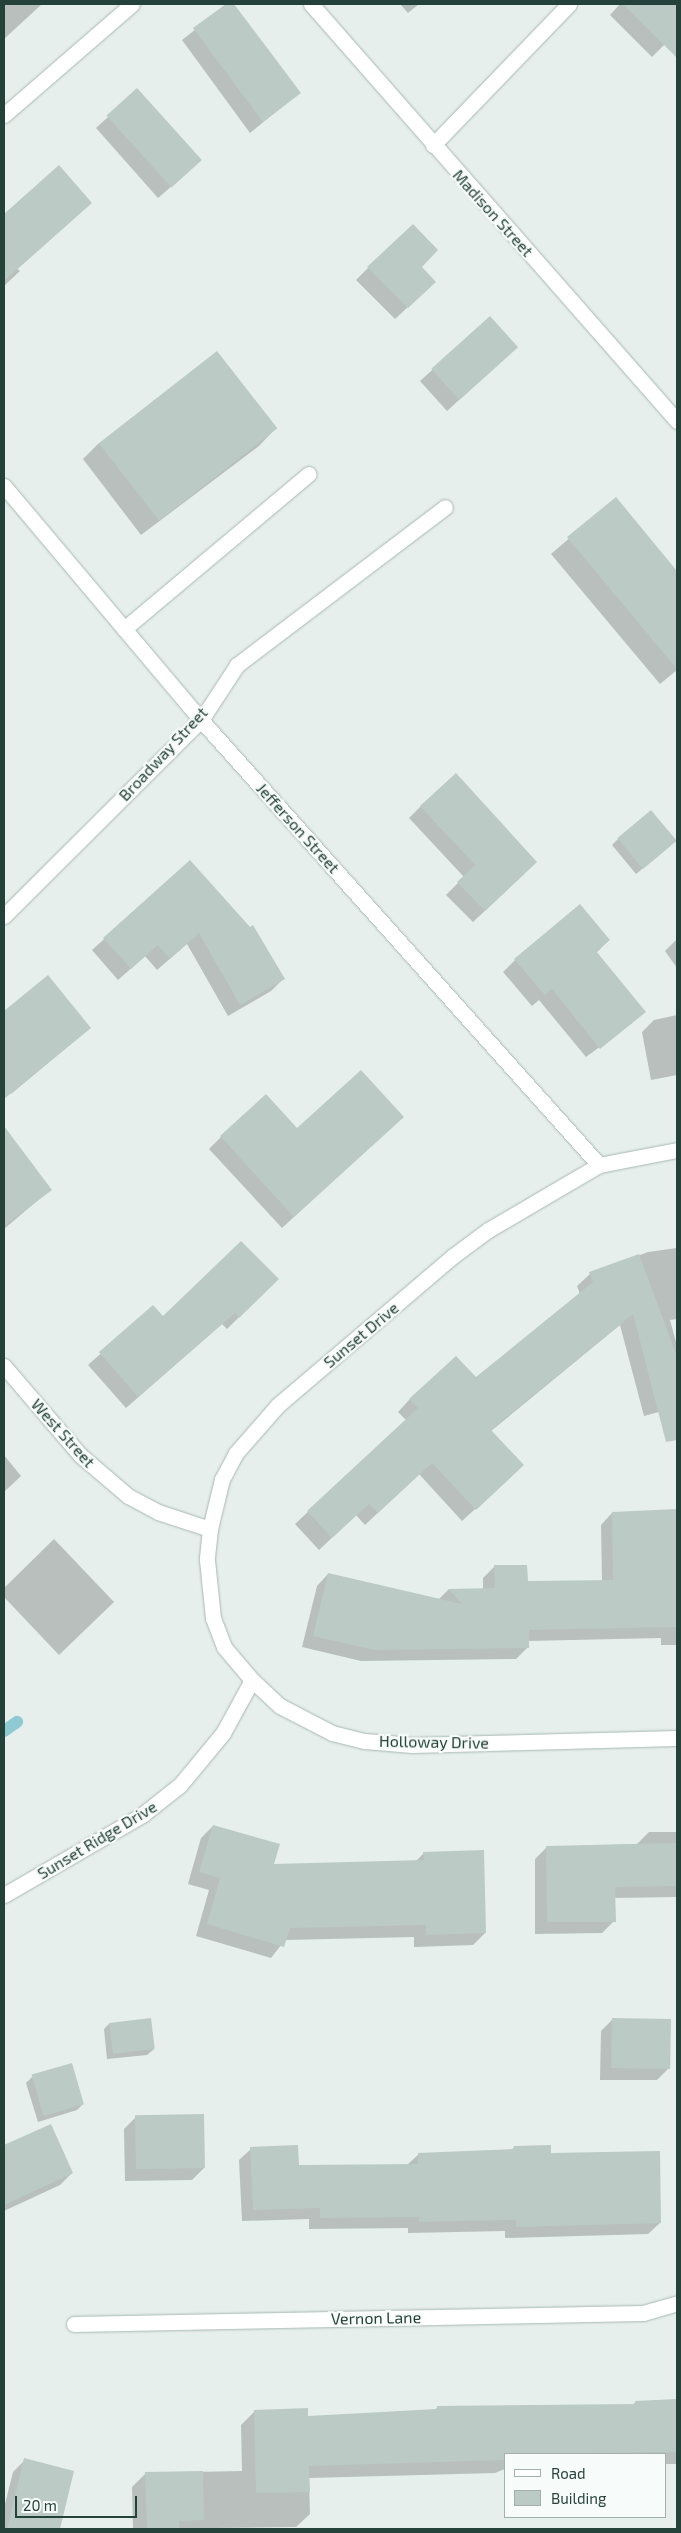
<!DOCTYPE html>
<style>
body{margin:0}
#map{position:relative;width:681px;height:2533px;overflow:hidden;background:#e6efeb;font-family:"Exo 2",sans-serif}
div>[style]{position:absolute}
.shadow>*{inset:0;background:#0003}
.stream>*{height:12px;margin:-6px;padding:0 6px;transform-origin:6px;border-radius:6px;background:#8ec9d4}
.building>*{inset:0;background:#bbcac4;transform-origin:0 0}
.roads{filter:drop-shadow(0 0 1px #a8b8b2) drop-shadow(0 0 1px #a8b8b2)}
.service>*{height:15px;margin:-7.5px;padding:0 7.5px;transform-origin:7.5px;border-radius:7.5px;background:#fff}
.minor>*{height:15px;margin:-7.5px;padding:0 7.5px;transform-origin:7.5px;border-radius:7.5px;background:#fff}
span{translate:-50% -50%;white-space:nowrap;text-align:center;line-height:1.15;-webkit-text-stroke:4.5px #f7fbf9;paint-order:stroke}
.street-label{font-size:16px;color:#24423a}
.frame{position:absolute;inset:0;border:5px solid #24423a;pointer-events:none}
.legend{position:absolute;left:504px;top:2453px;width:162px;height:65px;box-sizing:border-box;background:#f7fbf9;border:1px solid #a3b1ad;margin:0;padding:6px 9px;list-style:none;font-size:15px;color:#24423a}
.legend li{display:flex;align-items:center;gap:10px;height:25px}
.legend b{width:25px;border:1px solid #a3b1ad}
.scale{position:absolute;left:15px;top:2496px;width:122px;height:22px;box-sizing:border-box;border:2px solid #24423a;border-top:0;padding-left:6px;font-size:15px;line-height:18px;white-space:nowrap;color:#24423a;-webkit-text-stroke:4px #f7fbf9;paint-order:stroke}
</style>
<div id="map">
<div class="shadow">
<div style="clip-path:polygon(4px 4px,42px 4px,4px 39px)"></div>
<div style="clip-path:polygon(228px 4px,233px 4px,299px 93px,250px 133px,182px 40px)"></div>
<div style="clip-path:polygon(400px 4px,419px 4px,408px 13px)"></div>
<div style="clip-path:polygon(620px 4px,671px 4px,677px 10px,677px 32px,652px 57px,610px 15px)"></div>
<div style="clip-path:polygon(108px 117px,188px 172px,158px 198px,96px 128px)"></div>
<div style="clip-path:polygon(58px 167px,91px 203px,17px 269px,20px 271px,4px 286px,4px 215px)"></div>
<div style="clip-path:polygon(420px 267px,422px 294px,395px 319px,356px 280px,368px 268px)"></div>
<div style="clip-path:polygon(490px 318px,504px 359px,447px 411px,420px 381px)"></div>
<div style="clip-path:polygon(275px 429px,259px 446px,141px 535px,83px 459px,99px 443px)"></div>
<div style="clip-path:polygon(615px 499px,677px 573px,677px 670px,660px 684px,551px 554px)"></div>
<div style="clip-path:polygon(421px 806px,524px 874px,473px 922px,446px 895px,464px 877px,409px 818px)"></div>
<div style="clip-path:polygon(618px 839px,669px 847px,636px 874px,612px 845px)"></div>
<div style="clip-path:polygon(190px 862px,283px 979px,271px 991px,228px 1016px,187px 944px,157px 970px,145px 956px,118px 980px,92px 950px)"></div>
<div style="clip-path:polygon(677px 939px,677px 968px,665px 951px)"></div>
<div style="clip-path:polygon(609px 940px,596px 953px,632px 1023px,586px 1057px,539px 1000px,532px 1006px,503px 972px,515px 960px)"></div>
<div style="clip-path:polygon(48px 977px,90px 1028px,11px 1094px,4px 1086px,4px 1013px)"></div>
<div style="clip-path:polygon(677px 1015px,677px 1075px,651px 1080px,642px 1032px,654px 1020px)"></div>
<div style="clip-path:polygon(4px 1128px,50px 1190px,4px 1229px)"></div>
<div style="clip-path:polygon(390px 1128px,282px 1228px,209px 1149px,221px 1137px)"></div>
<div style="clip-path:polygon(677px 1248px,677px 1319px,670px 1320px,677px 1346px,677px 1407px,644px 1416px,620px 1325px,491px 1431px,510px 1477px,462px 1521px,419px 1474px,365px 1525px,356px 1515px,319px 1550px,295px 1524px,406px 1420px,398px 1412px,410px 1399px,476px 1379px,580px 1294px,577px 1286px,590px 1274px,648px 1252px)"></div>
<div style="clip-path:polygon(278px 1279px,227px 1329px,222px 1324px,126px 1408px,88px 1365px,153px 1307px,163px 1318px)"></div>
<div style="clip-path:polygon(4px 1455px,21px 1476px,4px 1492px)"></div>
<div style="clip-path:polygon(677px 1510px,677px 1645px,661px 1645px,661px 1638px,528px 1641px,528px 1647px,516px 1659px,361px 1661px,302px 1647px,317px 1586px,328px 1574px,438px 1600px,448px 1590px,483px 1589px,483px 1578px,495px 1566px,527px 1583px,602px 1581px,601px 1525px,612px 1513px)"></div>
<div style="clip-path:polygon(54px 1539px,114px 1602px,59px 1655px,4px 1597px,4px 1588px)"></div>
<div style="clip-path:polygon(213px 1826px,273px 1865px,415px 1862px,424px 1853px,485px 1933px,473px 1945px,414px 1947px,414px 1937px,285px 1940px,271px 1958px,196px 1936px,209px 1890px,188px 1884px,201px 1838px)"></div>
<div style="clip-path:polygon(649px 1832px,677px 1832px,677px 1897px,614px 1898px,614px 1921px,602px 1933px,535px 1934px,535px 1859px,547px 1847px,637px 1844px)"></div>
<div style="clip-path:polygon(613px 2019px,669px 2068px,657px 2080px,600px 2080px,601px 2031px)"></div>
<div style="clip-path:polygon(110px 2023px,154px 2049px,147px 2055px,107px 2059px,104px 2029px)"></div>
<div style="clip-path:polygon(32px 2077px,83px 2104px,77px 2110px,38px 2122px,26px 2083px)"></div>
<div style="clip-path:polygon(136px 2117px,204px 2168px,192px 2180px,125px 2181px,124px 2129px)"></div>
<div style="clip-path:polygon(50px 2125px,72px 2173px,60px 2185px,4px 2211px,4px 2147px)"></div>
<div style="clip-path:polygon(514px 2147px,550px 2154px,660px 2223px,648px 2234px,505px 2238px,505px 2231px,408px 2233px,408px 2228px,309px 2229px,309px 2219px,242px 2221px,239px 2160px,251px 2149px,298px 2166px,407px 2165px,419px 2154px,511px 2151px)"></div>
<div style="clip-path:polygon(677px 2400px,677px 2464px,665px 2464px,665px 2454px,505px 2454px,505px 2469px,495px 2473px,309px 2478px,310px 2514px,296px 2527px,133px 2529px,132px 2487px,146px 2473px,242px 2471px,241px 2425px,254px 2412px,307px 2417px,434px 2411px,437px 2408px,632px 2405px,636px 2402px)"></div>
<div style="clip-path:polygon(25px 2460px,73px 2472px,58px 2529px,4px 2529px,4px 2508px,13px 2472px)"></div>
</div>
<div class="stream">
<div style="left:4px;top:1731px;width:16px;rotate:-35deg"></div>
</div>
<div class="building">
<div style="clip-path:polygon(226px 4px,234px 4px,301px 93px,263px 122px,193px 28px)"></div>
<div style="clip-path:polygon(623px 4px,677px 4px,677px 58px)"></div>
<div style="left:137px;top:88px;width:97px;height:41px;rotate:48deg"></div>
<div style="clip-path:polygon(59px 165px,92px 203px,4px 281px,4px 214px)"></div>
<div style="clip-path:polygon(413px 224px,438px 250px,422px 267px,436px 282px,408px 308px,367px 267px)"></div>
<div style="left:490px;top:316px;width:42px;height:79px;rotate:48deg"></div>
<div style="left:217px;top:351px;width:98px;height:150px;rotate:52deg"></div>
<div style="clip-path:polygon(616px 497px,677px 571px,677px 669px,567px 537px)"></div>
<div style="clip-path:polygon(456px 773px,537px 862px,485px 911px,457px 882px,475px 865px,420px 806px)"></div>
<div style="left:651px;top:810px;width:40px;height:44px;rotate:50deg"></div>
<div style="clip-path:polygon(190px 860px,250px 927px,253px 925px,285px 979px,240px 1005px,199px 933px,170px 959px,158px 945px,131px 969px,103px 938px)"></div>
<div style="clip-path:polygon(580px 904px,610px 940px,596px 951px,646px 1012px,600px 1049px,552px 989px,545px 995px,514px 959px)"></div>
<div style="clip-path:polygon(48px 975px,91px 1028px,4px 1099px,4px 1011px)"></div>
<div style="clip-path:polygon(361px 1070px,404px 1117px,294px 1217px,220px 1136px,266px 1094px,297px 1128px)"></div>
<div style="clip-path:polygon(4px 1126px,52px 1190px,4px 1226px)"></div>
<div style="clip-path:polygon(241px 1241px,279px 1279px,239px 1318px,235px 1313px,138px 1397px,99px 1352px,153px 1305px,163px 1316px)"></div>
<div style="clip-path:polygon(639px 1254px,677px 1357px,677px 1440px,666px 1442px,633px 1314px,491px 1430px,524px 1465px,476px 1510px,432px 1463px,378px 1513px,369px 1504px,332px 1538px,307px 1511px,418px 1408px,409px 1399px,456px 1356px,476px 1377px,593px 1282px,589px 1272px)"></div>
<div style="clip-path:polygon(677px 1509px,677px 1627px,529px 1630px,529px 1648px,374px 1650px,313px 1636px,328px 1573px,462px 1604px,448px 1589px,495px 1588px,494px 1565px,527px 1565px,528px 1581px,613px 1580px,612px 1512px)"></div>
<div style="clip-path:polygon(213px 1825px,280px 1844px,274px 1864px,424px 1860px,423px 1852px,484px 1850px,486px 1933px,426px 1935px,426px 1925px,290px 1928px,284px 1947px,207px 1924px,220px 1878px,199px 1872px)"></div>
<div style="clip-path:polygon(677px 1843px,677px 1886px,615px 1887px,616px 1922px,547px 1922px,546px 1846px)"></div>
<div style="left:151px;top:2018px;width:31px;height:42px;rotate:83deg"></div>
<div style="left:612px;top:2018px;width:59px;height:50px;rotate:1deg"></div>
<div style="left:72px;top:2063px;width:43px;height:42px;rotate:74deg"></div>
<div style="left:204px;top:2114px;width:54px;height:69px;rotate:89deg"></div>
<div style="clip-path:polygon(51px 2124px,73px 2173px,4px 2205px,4px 2145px)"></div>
<div style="clip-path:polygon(298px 2145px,299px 2165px,418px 2164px,418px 2153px,514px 2149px,514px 2146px,551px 2145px,551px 2153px,660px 2151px,661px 2223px,516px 2227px,516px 2220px,419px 2222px,419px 2217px,320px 2218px,320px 2208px,253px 2210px,250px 2147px)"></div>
<div style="clip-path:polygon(677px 2399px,677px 2452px,505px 2454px,505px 2460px,309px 2466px,310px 2492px,256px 2493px,254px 2410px,308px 2408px,308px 2416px,437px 2409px,437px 2406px,635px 2404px,635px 2401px)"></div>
<div style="clip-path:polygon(24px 2458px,74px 2471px,60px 2529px,7px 2529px)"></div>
<div style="clip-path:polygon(203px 2471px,204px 2520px,179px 2521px,180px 2529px,147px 2529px,145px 2472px)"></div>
</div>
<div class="roads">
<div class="service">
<div style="left:433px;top:145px;width:196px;rotate:-46deg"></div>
<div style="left:124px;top:629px;width:241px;rotate:-40deg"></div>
</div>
<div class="minor">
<div style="left:311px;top:4px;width:555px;rotate:48.73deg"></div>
<div style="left:4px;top:115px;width:169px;rotate:-40.9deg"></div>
<div style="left:4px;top:486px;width:306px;rotate:49.9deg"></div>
<div style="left:201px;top:720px;width:597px;rotate:48.19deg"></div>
<div style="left:4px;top:916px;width:278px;rotate:-44.9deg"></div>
<div style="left:201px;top:720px;width:66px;rotate:-56.8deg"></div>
<div style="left:237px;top:665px;width:261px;rotate:-37.2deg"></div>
<div style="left:677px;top:1150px;width:79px;rotate:169.1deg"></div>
<div style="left:599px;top:1165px;width:129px;rotate:149.6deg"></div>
<div style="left:488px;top:1230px;width:44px;rotate:143.4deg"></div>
<div style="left:453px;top:1256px;width:230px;rotate:139.6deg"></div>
<div style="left:278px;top:1405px;width:64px;rotate:131.2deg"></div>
<div style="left:236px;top:1453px;width:30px;rotate:118deg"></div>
<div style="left:222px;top:1479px;width:51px;rotate:103.5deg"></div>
<div style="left:210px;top:1529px;width:31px;rotate:96deg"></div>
<div style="left:207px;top:1560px;width:58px;rotate:84.1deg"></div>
<div style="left:213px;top:1618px;width:31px;rotate:69deg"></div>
<div style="left:224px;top:1647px;width:43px;rotate:49.7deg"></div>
<div style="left:252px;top:1680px;width:38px;rotate:43deg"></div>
<div style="left:280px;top:1706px;width:59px;rotate:27.4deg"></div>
<div style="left:332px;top:1733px;width:34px;rotate:14deg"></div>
<div style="left:365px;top:1741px;width:47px;rotate:4.9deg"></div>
<div style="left:412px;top:1745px;width:265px;rotate:-1.5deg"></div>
<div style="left:4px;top:1366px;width:117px;rotate:49.5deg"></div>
<div style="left:80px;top:1455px;width:63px;rotate:40.5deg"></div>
<div style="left:128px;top:1496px;width:34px;rotate:28deg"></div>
<div style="left:158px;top:1512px;width:55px;rotate:18.1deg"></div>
<div style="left:4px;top:1895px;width:160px;rotate:-30.1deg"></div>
<div style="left:142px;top:1815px;width:48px;rotate:-38.3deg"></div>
<div style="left:180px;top:1785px;width:67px;rotate:-50.4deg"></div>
<div style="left:223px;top:1733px;width:60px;rotate:-61.3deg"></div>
<div style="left:74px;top:2324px;width:569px;rotate:-1.11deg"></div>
<div style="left:643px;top:2313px;width:35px;rotate:-16deg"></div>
</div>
</div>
<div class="street-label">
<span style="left:493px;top:213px;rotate:48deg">Madison Street</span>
<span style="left:163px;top:754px;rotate:-47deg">Broadway Street</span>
<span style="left:298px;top:828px;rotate:48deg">Jefferson Street</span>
<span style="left:361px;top:1335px;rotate:-40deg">Sunset Drive</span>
<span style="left:63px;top:1433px;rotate:48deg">West Street</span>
<span style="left:434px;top:1742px;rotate:1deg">Holloway Drive</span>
<span style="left:97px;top:1840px;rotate:-31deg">Sunset Ridge Drive</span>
<span style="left:376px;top:2318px;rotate:-1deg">Vernon Lane</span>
</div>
<div class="frame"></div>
<ul class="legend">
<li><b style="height:6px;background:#fff"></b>Road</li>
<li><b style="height:14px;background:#bbcac4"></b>Building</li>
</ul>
<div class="scale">20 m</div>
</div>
